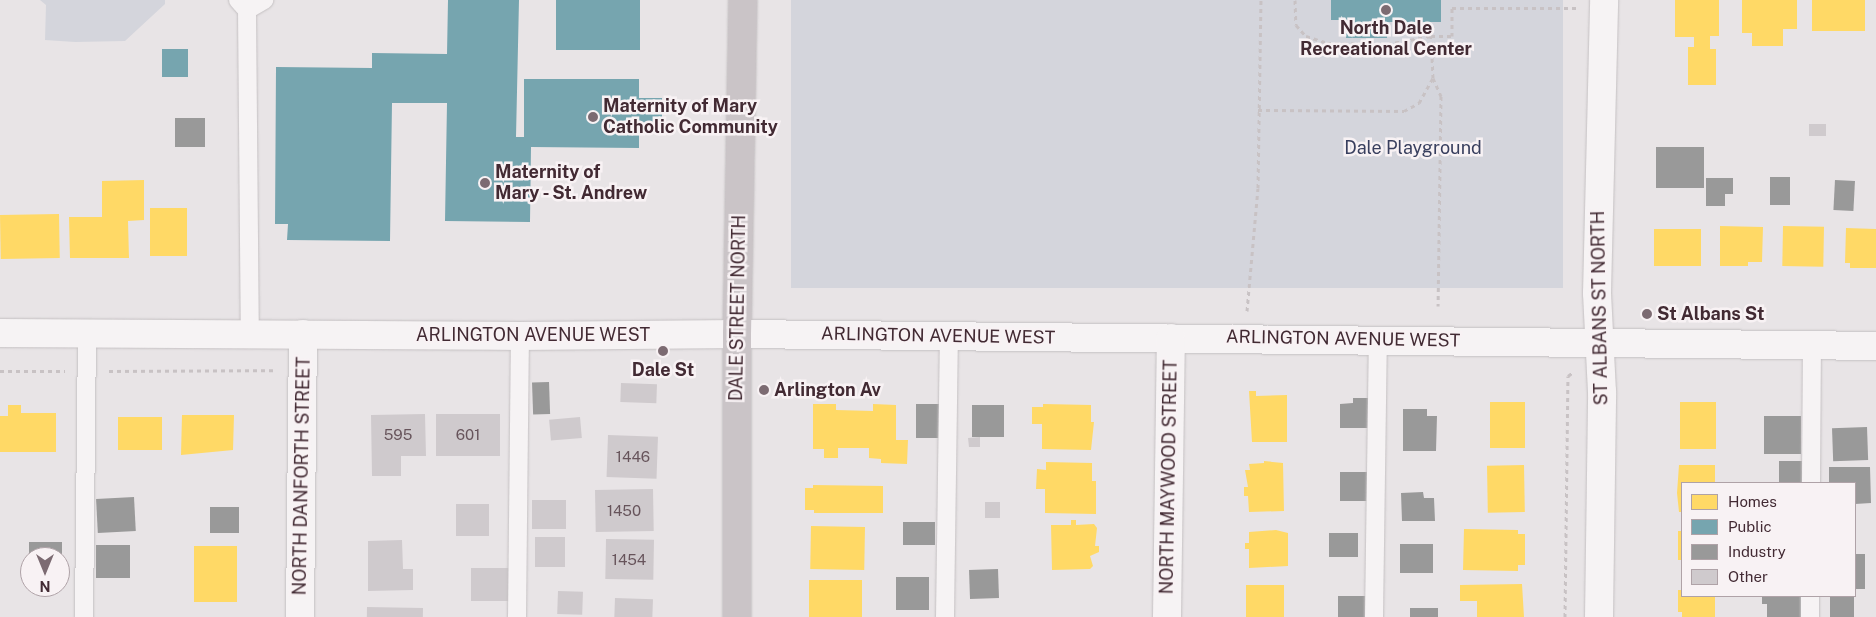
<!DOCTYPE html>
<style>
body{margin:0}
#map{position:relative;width:1876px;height:617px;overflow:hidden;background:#e8e4e6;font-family:"Public Sans",sans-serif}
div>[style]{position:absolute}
.green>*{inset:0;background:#d4d5dc;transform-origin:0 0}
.homes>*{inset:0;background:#ffd966;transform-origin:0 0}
.public>*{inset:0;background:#76a5af;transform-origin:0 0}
.industry>*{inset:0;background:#999;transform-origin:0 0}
.building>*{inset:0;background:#cfcacd;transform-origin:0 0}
.path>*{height:3px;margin-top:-1.5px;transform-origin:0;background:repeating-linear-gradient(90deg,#c8c2c4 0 4px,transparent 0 8px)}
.roads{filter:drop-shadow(0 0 1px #c4c0c2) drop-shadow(0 0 1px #c4c0c2)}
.service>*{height:18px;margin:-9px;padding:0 9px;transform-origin:9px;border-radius:9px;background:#f6f3f4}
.minor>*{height:28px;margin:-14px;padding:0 14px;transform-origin:14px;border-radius:14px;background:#f6f3f4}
.tertiary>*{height:28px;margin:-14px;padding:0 14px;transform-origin:14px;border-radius:14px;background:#f6f3f4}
.secondary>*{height:28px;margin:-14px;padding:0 14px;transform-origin:14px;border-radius:14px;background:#cac4c7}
.dots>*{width:14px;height:14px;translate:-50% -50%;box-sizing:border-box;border:2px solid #f8f2f4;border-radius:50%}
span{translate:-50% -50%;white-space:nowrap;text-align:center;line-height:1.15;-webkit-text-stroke:5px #f8f2f4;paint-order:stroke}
.number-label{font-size:15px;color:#67545b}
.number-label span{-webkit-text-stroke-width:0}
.poi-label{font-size:18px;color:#422a33;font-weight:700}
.left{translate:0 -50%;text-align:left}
.park-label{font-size:18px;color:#383f5e}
.street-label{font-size:18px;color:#422a33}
.legend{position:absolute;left:1681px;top:482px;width:175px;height:115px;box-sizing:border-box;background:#f8f2f4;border:1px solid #afa2a7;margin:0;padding:6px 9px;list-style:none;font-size:15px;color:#422a33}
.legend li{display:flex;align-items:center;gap:10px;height:25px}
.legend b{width:25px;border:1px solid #afa2a7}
.north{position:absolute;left:20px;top:547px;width:50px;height:50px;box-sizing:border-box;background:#f8f2f4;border:1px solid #afa2a7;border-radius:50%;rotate:180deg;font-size:14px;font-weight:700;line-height:20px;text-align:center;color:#422a33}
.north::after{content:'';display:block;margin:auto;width:18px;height:22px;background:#7c6b72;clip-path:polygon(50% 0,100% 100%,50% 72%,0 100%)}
</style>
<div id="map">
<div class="green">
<div style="clip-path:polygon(40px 0,165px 0,165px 4px,125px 41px,75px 42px,45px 40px,46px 5px)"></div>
<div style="left:791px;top:0;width:772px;height:288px"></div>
</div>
<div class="homes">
<div style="clip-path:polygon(1675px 0,1719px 0,1719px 36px,1710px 36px,1710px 49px,1716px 49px,1716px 85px,1688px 85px,1688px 47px,1694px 47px,1694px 37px,1675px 37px)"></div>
<div style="clip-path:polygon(1742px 0,1797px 0,1797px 29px,1783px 29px,1783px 46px,1752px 46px,1752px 33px,1742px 33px)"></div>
<div style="left:1812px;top:0;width:53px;height:31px"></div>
<div style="clip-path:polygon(144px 180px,144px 220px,128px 221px,129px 258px,70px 258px,69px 217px,102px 217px,102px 181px)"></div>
<div style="left:150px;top:208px;width:37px;height:48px"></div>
<div style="left:59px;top:214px;width:44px;height:59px;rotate:89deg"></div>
<div style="clip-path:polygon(1720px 226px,1763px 227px,1762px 262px,1748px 262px,1748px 266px,1720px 266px)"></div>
<div style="left:1783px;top:226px;width:41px;height:40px;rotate:1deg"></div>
<div style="clip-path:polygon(1846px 228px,1876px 229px,1876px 268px,1850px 268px,1850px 263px,1845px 263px)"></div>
<div style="left:1654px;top:229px;width:47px;height:37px"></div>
<div style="clip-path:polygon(1249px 391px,1256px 391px,1256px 396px,1287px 395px,1287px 442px,1252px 442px)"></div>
<div style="left:1490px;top:402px;width:35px;height:46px"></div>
<div style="left:1716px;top:402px;width:47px;height:36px;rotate:90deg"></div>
<div style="clip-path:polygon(813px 404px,836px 404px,836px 410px,873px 411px,873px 404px,896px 405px,896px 440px,908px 440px,907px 464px,881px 463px,881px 459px,869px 458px,869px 448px,838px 448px,838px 458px,824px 458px,824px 449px,813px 449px)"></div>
<div style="clip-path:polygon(1043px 404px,1091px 405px,1091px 422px,1094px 422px,1091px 450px,1042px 449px,1042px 424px,1032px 424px,1032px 407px,1043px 407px)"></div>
<div style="clip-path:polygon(8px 405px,21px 405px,21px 413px,56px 413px,56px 452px,0 452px,0 416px,8px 416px)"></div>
<div style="clip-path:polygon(182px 415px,234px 415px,233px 450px,181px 455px)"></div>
<div style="left:118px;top:417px;width:44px;height:33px"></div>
<div style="clip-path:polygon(1264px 461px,1283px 463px,1284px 511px,1249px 512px,1248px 496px,1244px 496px,1244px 487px,1248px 487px,1245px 470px,1250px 470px,1249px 464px,1264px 463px)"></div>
<div style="clip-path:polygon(1046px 462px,1092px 463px,1092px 481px,1096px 481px,1096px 514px,1045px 513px,1045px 489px,1036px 489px,1037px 469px,1046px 470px)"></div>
<div style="left:1524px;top:465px;width:47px;height:37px;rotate:89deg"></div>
<div style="clip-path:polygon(1679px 465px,1715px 465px,1715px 483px,1682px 483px,1682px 512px,1679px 512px,1677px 493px)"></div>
<div style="clip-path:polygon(813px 485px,883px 486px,883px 513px,814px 513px,814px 510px,805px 510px,805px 488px,813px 488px)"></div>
<div style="clip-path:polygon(1071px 520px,1076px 520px,1076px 525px,1094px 524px,1097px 528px,1095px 546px,1099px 546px,1099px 552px,1090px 556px,1093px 566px,1090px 569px,1052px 570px,1051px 525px,1071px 525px)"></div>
<div style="left:811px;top:526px;width:54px;height:43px;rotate:1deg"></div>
<div style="clip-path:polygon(1464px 529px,1518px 530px,1518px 534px,1525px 534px,1525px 565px,1518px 565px,1518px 571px,1463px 570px)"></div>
<div style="clip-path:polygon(1276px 530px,1288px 533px,1288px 566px,1249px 568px,1249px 549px,1245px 549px,1245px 543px,1249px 543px,1249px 532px)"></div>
<div style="left:1678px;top:531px;width:4px;height:29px"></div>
<div style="left:194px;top:546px;width:43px;height:56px"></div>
<div style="left:809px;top:580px;width:53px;height:37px"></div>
<div style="clip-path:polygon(1522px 584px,1524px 617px,1477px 617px,1477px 601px,1460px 601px,1460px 585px)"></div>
<div style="left:1246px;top:585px;width:38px;height:32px"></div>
<div style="clip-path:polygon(1678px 590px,1682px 590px,1682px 596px,1715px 596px,1715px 617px,1682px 617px,1682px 612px,1678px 612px)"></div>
</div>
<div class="public">
<div style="clip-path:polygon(448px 0,519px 0,516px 137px,524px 137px,524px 79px,639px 79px,639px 98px,662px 98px,662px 130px,639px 130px,639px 148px,531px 147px,530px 222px,445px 221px,447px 103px,392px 103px,390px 241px,287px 240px,288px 224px,275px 224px,276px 67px,372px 68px,372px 53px,447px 54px)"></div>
<div style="left:556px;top:0;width:84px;height:50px"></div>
<div style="clip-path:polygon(1331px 0,1441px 0,1441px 22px,1387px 22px,1387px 38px,1346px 38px,1346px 20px,1331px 20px)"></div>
<div style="left:162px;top:49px;width:26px;height:28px"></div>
</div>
<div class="industry">
<div style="left:205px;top:118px;width:29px;height:30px;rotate:90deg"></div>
<div style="left:1656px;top:147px;width:48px;height:41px"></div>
<div style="left:1770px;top:177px;width:20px;height:28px"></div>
<div style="clip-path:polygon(1706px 178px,1733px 178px,1733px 194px,1725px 194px,1725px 206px,1706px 206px)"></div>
<div style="left:1835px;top:180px;width:20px;height:30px;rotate:3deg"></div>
<div style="left:549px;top:382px;width:32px;height:17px;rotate:88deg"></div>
<div style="clip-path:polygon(1353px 398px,1372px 398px,1372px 428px,1340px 428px,1340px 404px,1353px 403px)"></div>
<div style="left:916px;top:404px;width:28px;height:34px"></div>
<div style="left:972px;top:405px;width:32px;height:32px"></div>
<div style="clip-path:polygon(1403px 409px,1427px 409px,1427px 416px,1437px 416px,1436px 451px,1403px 451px)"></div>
<div style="left:1764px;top:416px;width:37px;height:38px"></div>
<div style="left:1867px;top:427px;width:33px;height:35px;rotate:88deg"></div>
<div style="left:1779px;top:461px;width:23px;height:22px"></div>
<div style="clip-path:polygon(1829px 467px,1870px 467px,1871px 503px,1855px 504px,1855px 483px,1829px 483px)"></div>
<div style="left:1340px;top:472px;width:28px;height:29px"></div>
<div style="clip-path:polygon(1423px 492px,1424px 498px,1434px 498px,1435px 521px,1402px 521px,1401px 493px)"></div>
<div style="left:134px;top:497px;width:34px;height:38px;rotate:87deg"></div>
<div style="left:210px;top:507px;width:29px;height:26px"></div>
<div style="left:903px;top:522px;width:32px;height:23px"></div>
<div style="left:1329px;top:533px;width:29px;height:24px"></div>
<div style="left:29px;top:542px;width:33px;height:15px"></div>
<div style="left:1400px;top:544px;width:33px;height:29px"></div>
<div style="left:96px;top:545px;width:34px;height:33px"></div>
<div style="left:1855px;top:554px;width:10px;height:35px"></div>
<div style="left:998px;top:569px;width:29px;height:29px;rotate:88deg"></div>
<div style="left:896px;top:577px;width:33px;height:33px"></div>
<div style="left:1338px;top:596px;width:30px;height:21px"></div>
<div style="clip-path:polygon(1762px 596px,1803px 596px,1803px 617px,1767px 617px,1767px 604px,1762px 604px)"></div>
<div style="left:1830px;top:596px;width:24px;height:21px"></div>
<div style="left:1410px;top:608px;width:28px;height:9px"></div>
</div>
<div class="building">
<div style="left:1809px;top:124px;width:17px;height:12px"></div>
<div style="left:621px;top:383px;width:36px;height:19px;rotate:2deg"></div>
<div style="clip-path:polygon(425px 414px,426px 456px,401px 456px,401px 476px,372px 476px,371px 415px)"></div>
<div style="left:436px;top:414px;width:64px;height:42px"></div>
<div style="left:580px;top:417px;width:21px;height:31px;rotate:85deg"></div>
<div style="left:608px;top:435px;width:50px;height:42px;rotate:2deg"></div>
<div style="clip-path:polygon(980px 437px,980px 447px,969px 447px,968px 438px)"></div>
<div style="left:653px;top:489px;width:42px;height:58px;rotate:89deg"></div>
<div style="left:532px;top:500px;width:34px;height:29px"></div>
<div style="left:985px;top:502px;width:15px;height:16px"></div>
<div style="left:456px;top:504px;width:33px;height:32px"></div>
<div style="left:535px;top:537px;width:30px;height:30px"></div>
<div style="left:606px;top:539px;width:48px;height:40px;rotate:1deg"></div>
<div style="clip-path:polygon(402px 540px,403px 569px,413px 569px,413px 590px,368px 591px,368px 541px)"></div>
<div style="left:471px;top:568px;width:38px;height:33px"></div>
<div style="left:558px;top:591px;width:25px;height:23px;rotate:2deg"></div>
<div style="left:615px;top:598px;width:38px;height:19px;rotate:2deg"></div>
<div style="left:367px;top:607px;width:56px;height:10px;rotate:1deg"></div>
</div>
<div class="path">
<div style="left:1295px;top:0;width:25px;rotate:88deg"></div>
<div style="left:1296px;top:25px;width:15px;rotate:48deg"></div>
<div style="left:1306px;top:36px;width:22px;rotate:18deg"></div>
<div style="left:1327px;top:43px;width:60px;rotate:1deg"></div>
<div style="left:1387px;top:44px;width:45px;rotate:-10.3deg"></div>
<div style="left:1433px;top:78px;width:20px;rotate:66deg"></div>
<div style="left:1441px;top:96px;width:210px;rotate:90.8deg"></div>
<div style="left:1258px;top:110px;width:146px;rotate:0.4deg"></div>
<div style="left:1404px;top:111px;width:17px;rotate:-28deg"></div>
<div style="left:1419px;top:103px;width:29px;rotate:-61deg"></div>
<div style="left:1433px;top:78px;width:42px;rotate:-92.7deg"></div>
<div style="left:1431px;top:36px;width:21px"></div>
<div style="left:1452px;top:36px;width:28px;rotate:-90deg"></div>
<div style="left:1452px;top:8px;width:124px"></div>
<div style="left:1247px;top:311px;width:123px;rotate:-84.9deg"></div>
<div style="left:1258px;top:188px;width:188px;rotate:-89.1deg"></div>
<div style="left:0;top:371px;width:65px"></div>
<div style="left:109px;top:371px;width:166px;rotate:-0.3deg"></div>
<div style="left:1565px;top:617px;width:241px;rotate:-89.3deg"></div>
<div style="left:1568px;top:376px;width:5px;rotate:-37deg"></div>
</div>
<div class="roads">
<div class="service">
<div style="left:238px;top:0;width:13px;rotate:48deg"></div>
<div style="left:247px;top:10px;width:324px;rotate:89.5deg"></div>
<div style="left:247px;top:10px;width:20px;rotate:-30deg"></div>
<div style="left:1811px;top:483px;width:139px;rotate:-89.6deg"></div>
<div style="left:84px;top:617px;width:285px;rotate:-89.4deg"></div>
<div style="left:517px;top:617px;width:281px;rotate:-89.4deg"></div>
<div style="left:945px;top:617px;width:281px;rotate:-89.2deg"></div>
<div style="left:1374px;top:617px;width:277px;rotate:-89.2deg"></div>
<div style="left:1810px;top:617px;width:21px;rotate:-90deg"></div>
</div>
<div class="minor">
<div style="left:737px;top:334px;width:1139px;rotate:0.6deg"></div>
<div style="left:300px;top:617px;width:283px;rotate:-89.4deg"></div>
<div style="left:1167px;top:617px;width:279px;rotate:-89.2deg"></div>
<div style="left:1599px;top:617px;width:225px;rotate:-89.2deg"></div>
<div style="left:1602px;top:392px;width:99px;rotate:-92.9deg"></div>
<div style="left:1597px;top:293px;width:293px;rotate:-88.6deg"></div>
</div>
<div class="tertiary">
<div style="left:0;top:333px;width:520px;rotate:0.33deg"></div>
<div style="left:520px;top:336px;width:217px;rotate:-0.5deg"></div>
</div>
<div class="secondary">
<div style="left:737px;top:617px;width:283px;rotate:-90deg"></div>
<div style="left:737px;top:334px;width:334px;rotate:-89deg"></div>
</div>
</div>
<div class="dots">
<div style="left:1386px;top:10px;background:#7c6b72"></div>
<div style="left:593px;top:117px;background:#7c6b72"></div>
<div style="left:485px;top:183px;background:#7c6b72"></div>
<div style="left:1647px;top:314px;background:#7c6b72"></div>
<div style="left:663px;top:351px;background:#7c6b72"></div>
<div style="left:764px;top:390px;background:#7c6b72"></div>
</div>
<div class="number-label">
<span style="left:398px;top:435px">595</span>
<span style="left:468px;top:435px">601</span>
<span style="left:633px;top:457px">1446</span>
<span style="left:624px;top:511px">1450</span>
<span style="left:629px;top:560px">1454</span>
</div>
<div class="poi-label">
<span style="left:1386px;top:39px">North Dale<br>Recreational Center</span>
<span class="left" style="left:603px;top:117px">Maternity of Mary<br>Catholic Community</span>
<span class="left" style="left:495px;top:183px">Maternity of<br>Mary - St. Andrew</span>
<span class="left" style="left:1657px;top:314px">St Albans St</span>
<span style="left:663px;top:370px">Dale St</span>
<span class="left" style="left:774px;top:390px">Arlington Av</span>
</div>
<div class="park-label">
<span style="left:1413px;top:148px">Dale Playground</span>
</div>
<div class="street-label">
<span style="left:738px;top:308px;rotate:-89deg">DALE STREET NORTH</span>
<span style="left:1600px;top:308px;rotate:-91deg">ST ALBANS ST NORTH</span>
<span style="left:533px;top:335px">ARLINGTON AVENUE WEST</span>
<span style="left:938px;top:336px;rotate:1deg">ARLINGTON AVENUE WEST</span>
<span style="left:1343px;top:339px;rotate:1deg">ARLINGTON AVENUE WEST</span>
<span style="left:302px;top:476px;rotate:-89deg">NORTH DANFORTH STREET</span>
<span style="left:1169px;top:477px;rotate:-89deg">NORTH MAYWOOD STREET</span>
</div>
<ul class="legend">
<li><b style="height:14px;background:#ffd966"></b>Homes</li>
<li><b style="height:14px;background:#76a5af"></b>Public</li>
<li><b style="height:14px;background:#999"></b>Industry</li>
<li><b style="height:14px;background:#cfcacd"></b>Other</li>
</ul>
<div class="north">N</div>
</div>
